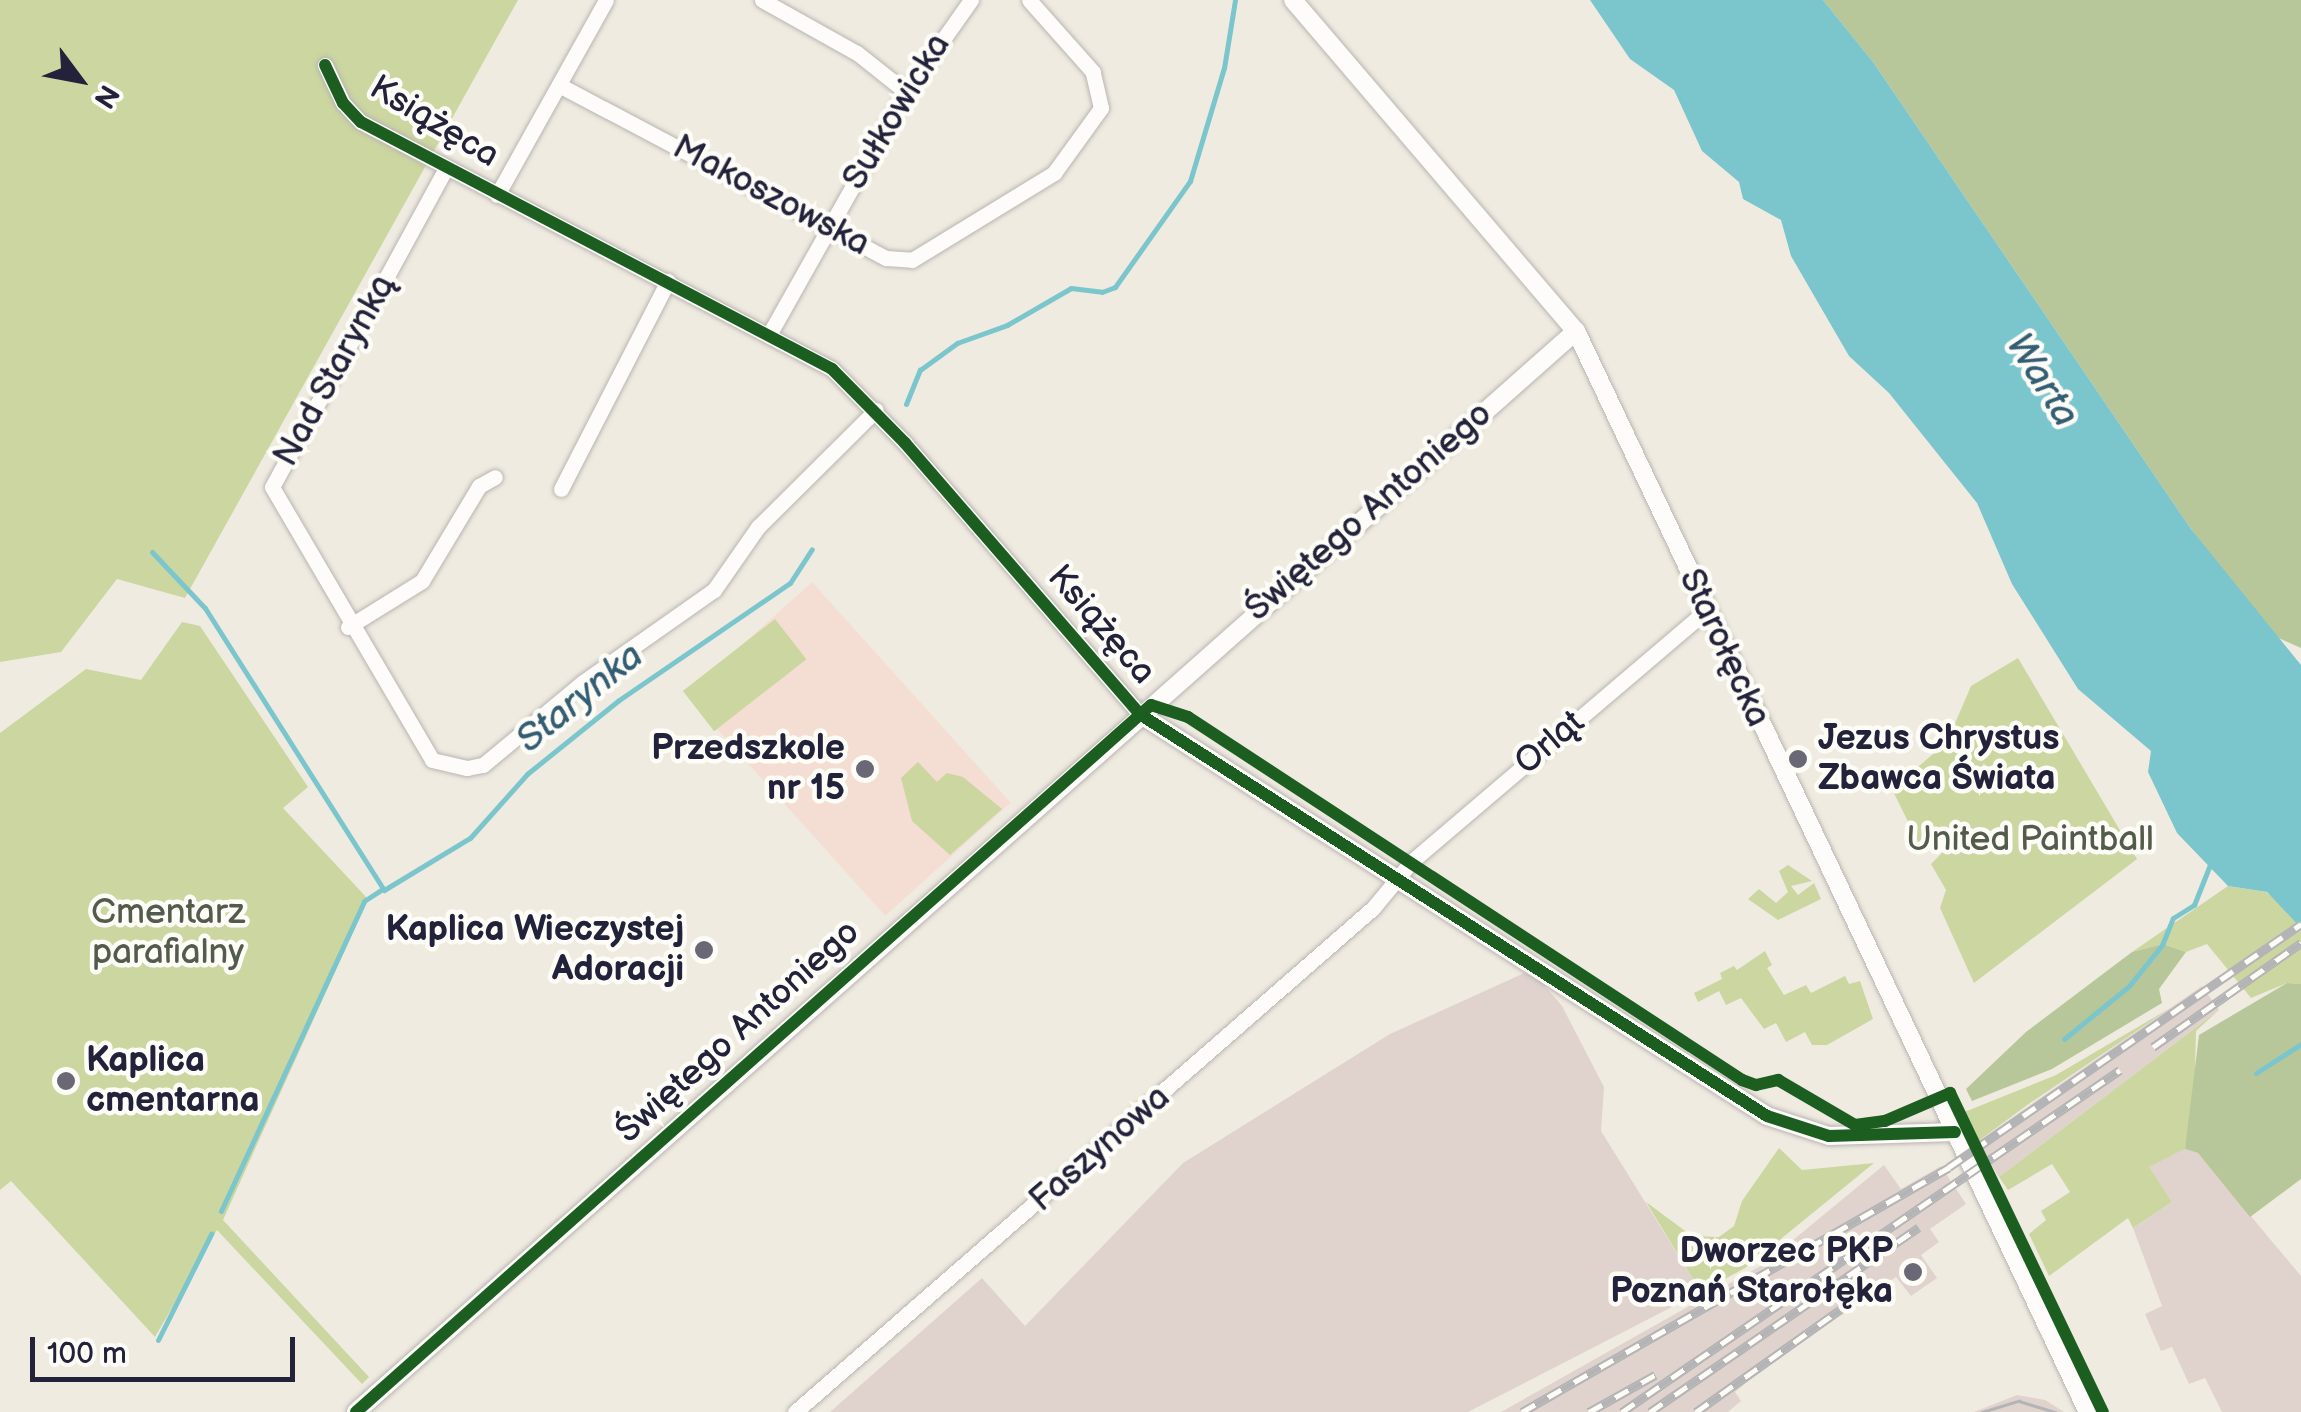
<!DOCTYPE html>
<meta charset="utf-8">
<style>
body{margin:0}
#map{position:relative;width:2301px;height:1412px;overflow:hidden;background:#f0ebe1;font-family:"Balsamiq Sans",sans-serif}
div>[style]{position:absolute}
.built>*{inset:0;background:#f4ddd2;transform-origin:0 0}
.industrial>*{inset:0;background:#e0d3ce}
.green>*{inset:0;background:#ccd6a0;transform-origin:0 0}
.forest>*{inset:0;background:#b8c799}
.water>*{inset:0;background:#7bc6cd}
.stream>*{height:5px;margin:-2.5px;padding:0 2.5px;transform-origin:2.5px;border-radius:2.5px;background:#7bc6cd}
.roads{filter:drop-shadow(0 0 2px #b8b5b1) drop-shadow(0 0 2px #b8b5b1)}
.minor>*{height:15px;margin:-7.5px;padding:0 7.5px;transform-origin:7.5px;border-radius:7.5px;background:#fdfcfa}
.tertiary>*{height:18px;margin:-9px;padding:0 9px;transform-origin:9px;border-radius:9px;background:#fdfcfa}
.tram>*{height:2.5px;margin:-1.25px;padding:0 1.25px;transform-origin:1.25px;border-radius:1.25px;background:#b4b4b6}
.rail>*{height:9px;margin-top:-4.5px;transform-origin:0;background:repeating-linear-gradient(90deg,#fdfcf7 0 15px,#b4b4b6 0 30px);box-sizing:border-box;border-block:2px solid #b4b4b6}
.cycleway>*{height:12px;margin:-6px;padding:0 6px;transform-origin:6px;border-radius:6px;background:#1b5e20}
.dots>*{width:28px;height:28px;translate:-50% -50%;box-sizing:border-box;border:5px solid #fdfcf7;border-radius:50%}
span{translate:-50% -50%;white-space:nowrap;text-align:center;line-height:1.15;-webkit-text-stroke:9px #fdfcf7;paint-order:stroke}
.street-label{font-size:35px;color:#22223b}
.poi-label{font-size:35px;color:#22223b;font-weight:700}
.left{translate:0 -50%;text-align:left}
.right{translate:-100% -50%;text-align:right}
.park-label{font-size:35px;color:#535b4b}
.water-label{font-size:38px;color:#325d72;font-style:italic}
.north{position:absolute;left:30px;top:30px;width:100px;height:100px;-webkit-text-stroke:8px #fdfcf7;paint-order:stroke;rotate:122deg;font-size:28px;font-weight:700;line-height:40px;text-align:center;color:#22223b}
.north::after{content:'';display:block;margin:auto;width:35px;height:45px;background:#22223b;clip-path:polygon(50% 0,100% 100%,50% 72%,0 100%)}
.scale{position:absolute;left:30px;top:1337px;width:265px;height:45px;box-sizing:border-box;border:5px solid #22223b;border-top:0;padding-left:12px;font-size:30px;line-height:35px;white-space:nowrap;color:#22223b;-webkit-text-stroke:8px #fdfcf7;paint-order:stroke}
</style>
<div id="map">
<div class="built">
<div style="left:812px;top:582px;width:297px;height:169px;rotate:48deg"></div>
</div>
<div class="industrial">
<div style="clip-path:polygon(1531px 970px,1562px 1006px,1604px 1087px,1601px 1131px,1701px 1292px,1468px 1412px,830px 1412px,982px 1278px,1025px 1326px,1183px 1163px,1390px 1034px)"></div>
<div style="clip-path:polygon(2202px 986px,2219px 1010px,1999px 1177px,1977px 1142px)"></div>
<div style="clip-path:polygon(2185px 1149px,2198px 1153px,2301px 1276px,2301px 1412px,2222px 1412px,2205px 1378px,2189px 1384px,2172px 1347px,2161px 1351px,2145px 1314px,2162px 1306px,2133px 1228px,2172px 1202px,2148px 1167px)"></div>
<div style="clip-path:polygon(1884px 1165px,1901px 1189px,1941px 1166px,1966px 1204px,1930px 1229px,1939px 1242px,1921px 1255px,1937px 1278px,1911px 1296px,1896px 1277px,1777px 1358px,1735px 1392px,1741px 1401px,1728px 1412px,1501px 1412px,1764px 1264px)"></div>
<div style="clip-path:polygon(2017px 1395px,2045px 1400px,2064px 1412px,1974px 1412px)"></div>
</div>
<div class="green">
<div style="clip-path:polygon(0 0,518px 0,185px 598px,117px 579px,61px 652px,0 662px)"></div>
<div style="left:775px;top:619px;width:51px;height:117px;rotate:52deg"></div>
<div style="clip-path:polygon(182px 622px,200px 626px,308px 787px,283px 808px,368px 899px,223px 1220px,369px 1377px,362px 1384px,217px 1230px,155px 1337px,11px 1181px,0 1190px,0 733px,86px 669px,141px 680px)"></div>
<div style="clip-path:polygon(2018px 658px,2137px 859px,1974px 983px,1940px 908px,1946px 890px,1931px 864px,1950px 845px,1941px 828px,1918px 842px,1889px 783px,1905px 778px,1947px 742px,1971px 686px)"></div>
<div style="clip-path:polygon(918px 762px,937px 782px,947px 773px,963px 777px,1002px 809px,950px 855px,912px 821px,901px 778px)"></div>
<div style="clip-path:polygon(1788px 865px,1812px 881px,1791px 886px,1798px 895px,1814px 883px,1821px 899px,1778px 920px,1748px 899px,1759px 889px,1776px 903px,1788px 892px,1779px 871px)"></div>
<div style="clip-path:polygon(2228px 886px,2266px 892px,2288px 910px,2301px 928px,2301px 984px,2287px 983px,2251px 998px,2207px 944px,2186px 952px,2163px 944px,2132px 952px)"></div>
<div style="clip-path:polygon(1765px 951px,1772px 965px,1767px 968px,1784px 995px,1806px 985px,1811px 993px,1845px 976px,1849px 984px,1860px 981px,1873px 1019px,1827px 1045px,1812px 1045px,1805px 1032px,1786px 1042px,1776px 1023px,1764px 1029px,1741px 998px,1726px 1005px,1719px 991px,1698px 1002px,1694px 993px,1722px 979px,1720px 973px,1734px 966px,1737px 970px)"></div>
<div style="clip-path:polygon(2172px 1007px,2030px 1103px,1977px 1142px,1962px 1113px,2056px 1075px)"></div>
<div style="clip-path:polygon(2219px 1010px,2196px 1031px,2194px 1108px,2185px 1149px,2149px 1167px,2172px 1202px,2133px 1228px,2128px 1218px,2049px 1276px,2029px 1234px,2046px 1220px,2041px 1211px,2070px 1192px,2052px 1164px,2008px 1190px,1999px 1177px)"></div>
<div style="clip-path:polygon(1779px 1148px,1802px 1170px,1874px 1163px,1745px 1268px,1701px 1292px,1646px 1202px,1692px 1236px,1719px 1237px,1734px 1226px,1742px 1201px)"></div>
</div>
<div class="forest">
<div style="clip-path:polygon(1823px 0,2301px 0,2301px 648px,2272px 635px,2191px 529px,1873px 62px)"></div>
<div style="clip-path:polygon(2163px 944px,2186px 952px,2159px 989px,2162px 1003px,2052px 1069px,1972px 1101px,1966px 1089px,2026px 1032px,2132px 952px)"></div>
<div style="clip-path:polygon(2287px 983px,2301px 984px,2301px 1179px,2250px 1217px,2198px 1153px,2185px 1149px,2199px 1035px)"></div>
</div>
<div class="water">
<div style="clip-path:polygon(1590px 0,1823px 0,1873px 62px,2191px 529px,2301px 665px,2301px 928px,2267px 892px,2228px 886px,2177px 833px,2148px 772px,2151px 751px,2078px 689px,2012px 584px,1977px 503px,1889px 393px,1849px 356px,1791px 256px,1781px 220px,1743px 199px,1739px 182px,1702px 151px,1674px 90px,1630px 59px)"></div>
</div>
<div class="stream">
<div style="left:906px;top:404px;width:37px;rotate:-68deg"></div>
<div style="left:920px;top:370px;width:46px;rotate:-36.1deg"></div>
<div style="left:957px;top:343px;width:53px;rotate:-19.8deg"></div>
<div style="left:1007px;top:325px;width:74px;rotate:-30deg"></div>
<div style="left:1071px;top:288px;width:31px;rotate:7deg"></div>
<div style="left:1102px;top:292px;width:14px;rotate:-21deg"></div>
<div style="left:1115px;top:287px;width:130px;rotate:-54.7deg"></div>
<div style="left:1190px;top:181px;width:118px;rotate:-73.3deg"></div>
<div style="left:1224px;top:68px;width:69px;rotate:-80.8deg"></div>
<div style="left:152px;top:552px;width:77px;rotate:46.6deg"></div>
<div style="left:205px;top:608px;width:334px;rotate:57.6deg"></div>
<div style="left:384px;top:890px;width:100px;rotate:-31.2deg"></div>
<div style="left:470px;top:838px;width:86px;rotate:-48.3deg"></div>
<div style="left:527px;top:774px;width:118px;rotate:-38.8deg"></div>
<div style="left:619px;top:700px;width:207px;rotate:-34.4deg"></div>
<div style="left:790px;top:583px;width:40px;rotate:-57.1deg"></div>
<div style="left:2064px;top:1039px;width:84px;rotate:-39.2deg"></div>
<div style="left:2129px;top:986px;width:53px;rotate:-51.2deg"></div>
<div style="left:2162px;top:945px;width:29px;rotate:-68deg"></div>
<div style="left:2173px;top:918px;width:25px;rotate:-32deg"></div>
<div style="left:2194px;top:905px;width:46px;rotate:-68.4deg"></div>
<div style="left:2256px;top:1073px;width:54px;rotate:-32.8deg"></div>
<div style="left:221px;top:1211px;width:341px;rotate:-65.2deg"></div>
<div style="left:364px;top:901px;width:20px;rotate:-33deg"></div>
<div style="left:158px;top:1340px;width:119px;rotate:-63.4deg"></div>
</div>
<div class="roads">
<div class="minor">
<div style="left:762px;top:0;width:109px;rotate:29.2deg"></div>
<div style="left:857px;top:53px;width:63px;rotate:38.5deg"></div>
<div style="left:325px;top:65px;width:42px;rotate:64.7deg"></div>
<div style="left:343px;top:103px;width:26px;rotate:47deg"></div>
<div style="left:361px;top:122px;width:532px;rotate:27.67deg"></div>
<div style="left:832px;top:369px;width:104px;rotate:45.4deg"></div>
<div style="left:905px;top:443px;width:360px;rotate:49.1deg"></div>
<div style="left:559px;top:85px;width:370px;rotate:27.9deg"></div>
<div style="left:886px;top:258px;width:26px;rotate:4deg"></div>
<div style="left:912px;top:260px;width:167px;rotate:-31.5deg"></div>
<div style="left:1054px;top:173px;width:80px;rotate:-54.1deg"></div>
<div style="left:1101px;top:108px;width:37px;rotate:-103deg"></div>
<div style="left:1093px;top:72px;width:96px;rotate:-131.6deg"></div>
<div style="left:446px;top:168px;width:363px;rotate:118.6deg"></div>
<div style="left:272px;top:487px;width:316px;rotate:59.6deg"></div>
<div style="left:432px;top:760px;width:36px;rotate:13deg"></div>
<div style="left:467px;top:768px;width:16px;rotate:-11deg"></div>
<div style="left:483px;top:765px;width:130px;rotate:-39.7deg"></div>
<div style="left:583px;top:682px;width:160px;rotate:-35.1deg"></div>
<div style="left:714px;top:590px;width:77px;rotate:-55.1deg"></div>
<div style="left:758px;top:527px;width:166px;rotate:-44.8deg"></div>
<div style="left:497px;top:195px;width:223px;rotate:-60.8deg"></div>
<div style="left:770px;top:333px;width:277px;rotate:-60.6deg"></div>
<div style="left:906px;top:92px;width:113px;rotate:-54.8deg"></div>
<div style="left:561px;top:489px;width:234px;rotate:-62.8deg"></div>
<div style="left:348px;top:627px;width:87px;rotate:-31.9deg"></div>
<div style="left:422px;top:581px;width:111px;rotate:-59deg"></div>
<div style="left:479px;top:486px;width:18px;rotate:-29deg"></div>
<div style="left:795px;top:1412px;width:767px;rotate:-41.09deg"></div>
<div style="left:1373px;top:908px;width:61px;rotate:-50.3deg"></div>
<div style="left:1412px;top:861px;width:387px;rotate:-40.4deg"></div>
</div>
<div class="tertiary">
<div style="left:1293px;top:0;width:435px;rotate:49.5deg"></div>
<div style="left:1576px;top:331px;width:1196px;rotate:64.66deg"></div>
<div style="left:1141px;top:715px;width:743px;rotate:32.64deg"></div>
<div style="left:1767px;top:1116px;width:65px;rotate:17.9deg"></div>
<div style="left:1829px;top:1136px;width:126px;rotate:-1.8deg"></div>
<div style="left:356px;top:1412px;width:1630px;rotate:-41.54deg"></div>
</div>
</div>
<div class="tram">
<div style="left:1982px;top:1412px;width:39px;rotate:-17deg"></div>
<div style="left:2019px;top:1401px;width:38px;rotate:17deg"></div>
</div>
<div class="rail">
<div style="left:2153px;top:1047px;width:181px;rotate:-35.1deg"></div>
<div style="left:1522px;top:1412px;width:492px;rotate:-29.8deg"></div>
<div style="left:1949px;top:1167px;width:428px;rotate:-34.6deg"></div>
<div style="left:1589px;top:1412px;width:76px;rotate:-29.3deg"></div>
<div style="left:1622px;top:1412px;width:604px;rotate:-34.48deg"></div>
<div style="left:1650px;top:1412px;width:326px;rotate:-34.5deg"></div>
<div style="left:1696px;top:1412px;width:204px;rotate:-35.4deg"></div>
</div>
<div class="cycleway">
<div style="left:325px;top:65px;width:42px;rotate:64.7deg"></div>
<div style="left:343px;top:103px;width:26px;rotate:47deg"></div>
<div style="left:361px;top:122px;width:532px;rotate:27.67deg"></div>
<div style="left:832px;top:369px;width:104px;rotate:45.4deg"></div>
<div style="left:905px;top:443px;width:360px;rotate:49.1deg"></div>
<div style="left:1141px;top:715px;width:743px;rotate:32.64deg"></div>
<div style="left:1767px;top:1116px;width:65px;rotate:17.9deg"></div>
<div style="left:1829px;top:1136px;width:126px;rotate:-1.8deg"></div>
<div style="left:356px;top:1412px;width:1064px;rotate:-41.65deg"></div>
<div style="left:1151px;top:705px;width:39px;rotate:18deg"></div>
<div style="left:1188px;top:717px;width:662px;rotate:33.23deg"></div>
<div style="left:1742px;top:1080px;width:15px;rotate:20deg"></div>
<div style="left:1756px;top:1085px;width:23px;rotate:-13deg"></div>
<div style="left:1778px;top:1080px;width:89px;rotate:30.3deg"></div>
<div style="left:1855px;top:1125px;width:30px;rotate:-8deg"></div>
<div style="left:1885px;top:1121px;width:71px;rotate:-23.3deg"></div>
<div style="left:1950px;top:1093px;width:354px;rotate:64.4deg"></div>
</div>
<div class="dots">
<div style="left:1798px;top:759px;background:#6a6875"></div>
<div style="left:865px;top:769px;background:#6a6875"></div>
<div style="left:704px;top:950px;background:#6a6875"></div>
<div style="left:66px;top:1081px;background:#6a6875"></div>
<div style="left:1913px;top:1272px;background:#6a6875"></div>
</div>
<div class="street-label">
<span style="left:897px;top:112px;rotate:-59deg">Sułkowicka</span>
<span style="left:434px;top:122px;rotate:31deg">Książęca</span>
<span style="left:771px;top:196px;rotate:28deg">Makoszowska</span>
<span style="left:335px;top:371px;rotate:-61deg">Nad Starynką</span>
<span style="left:1369px;top:512px;rotate:-41deg">Świętego Antoniego</span>
<span style="left:1101px;top:625px;rotate:49deg">Książęca</span>
<span style="left:1724px;top:648px;rotate:65deg">Starołęcka</span>
<span style="left:1550px;top:743px;rotate:-40deg">Orląt</span>
<span style="left:738px;top:1032px;rotate:-42deg">Świętego Antoniego</span>
<span style="left:1100px;top:1149px;rotate:-41deg">Faszynowa</span>
</div>
<div class="poi-label">
<span class="left" style="left:1818px;top:759px">Jezus Chrystus<br>Zbawca Świata</span>
<span class="right" style="left:845px;top:769px">Przedszkole<br>nr 15</span>
<span class="right" style="left:684px;top:950px">Kaplica Wieczystej<br>Adoracji</span>
<span class="left" style="left:86px;top:1081px">Kaplica<br>cmentarna</span>
<span class="right" style="left:1893px;top:1272px">Dworzec PKP<br>Poznań Starołęka</span>
</div>
<div class="park-label">
<span style="left:2030px;top:840px">United Paintball</span>
<span style="left:168px;top:933px">Cmentarz<br>parafialny</span>
</div>
<div class="water-label">
<span style="left:2042px;top:380px;rotate:58deg">Warta</span>
<span style="left:580px;top:698px;rotate:-39deg">Starynka</span>
</div>
<div class="north">N</div>
<div class="scale">100 m</div>
</div>
